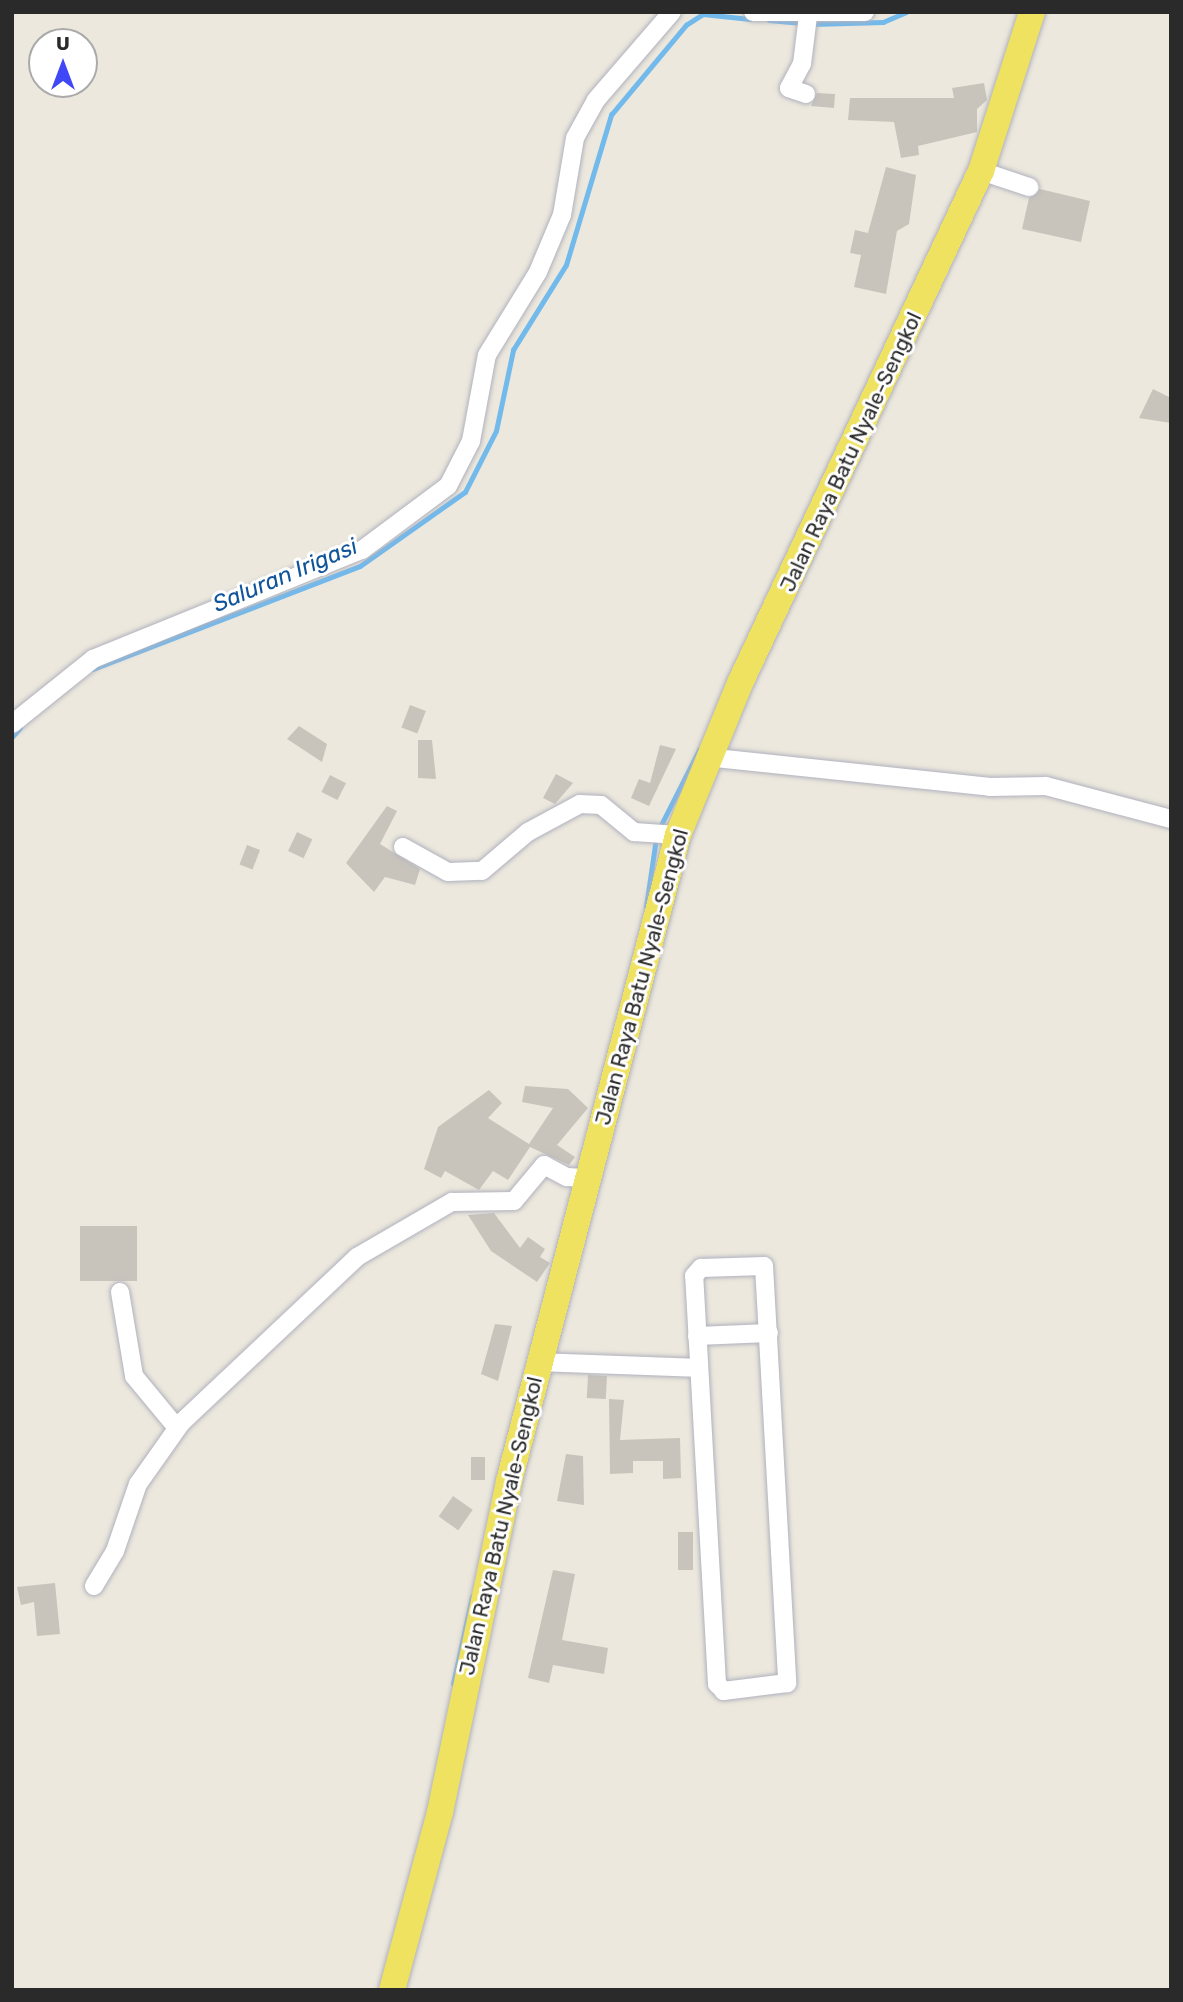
<!DOCTYPE html>
<style>
body{margin:0}
#map{position:relative;width:1183px;height:2002px;overflow:hidden;background:#ece8dd;font-family:Rubik,sans-serif}
div>[style]{position:absolute}
.stream>*{height:4.5px;margin:-2.25px;padding:0 2.25px;transform-origin:2.25px;border-radius:2.25px;background:#72b9ec}
.building>*{inset:0;background:#c8c4bc;transform-origin:0 0}
.roads{filter:drop-shadow(0 0 2px #b0b1be) drop-shadow(0 0 2px #b0b1be)}
.street>*{height:18px;margin:-9px;padding:0 9px;transform-origin:9px;border-radius:9px;background:#fff}
.primary>*{height:26px;margin:-13px;padding:0 13px;transform-origin:13px;border-radius:13px;background:#eee260}
span{translate:-50% -50%;white-space:nowrap;text-align:center;line-height:1.15;-webkit-text-stroke:6px #fff;paint-order:stroke}
.street-label{font-size:21px;color:#2a2a2a}
.water-label{font-size:23px;color:#105599;font-style:italic}
.frame{position:absolute;inset:0;border:14px solid #2a2a2a;pointer-events:none}
.north{position:absolute;left:28px;top:28px;width:70px;height:70px;box-sizing:border-box;background:#fff;border:2px solid #aaa;border-radius:50%;rotate:0deg;font-size:19px;font-weight:700;line-height:28px;text-align:center;color:#2a2a2a}
.north::after{content:'';display:block;margin:auto;width:24px;height:32px;background:#4047f6;clip-path:polygon(50% 0,100% 100%,50% 72%,0 100%)}
</style>
<div id="map">
<div class="stream">
<div style="left:769px;top:20px;width:33px;rotate:5deg"></div>
<div style="left:811px;top:24px;width:72px;rotate:-1.6deg"></div>
<div style="left:883px;top:22px;width:25px;rotate:-23deg"></div>
<div style="left:93px;top:669px;width:286px;rotate:-21.1deg"></div>
<div style="left:360px;top:566px;width:128px;rotate:-35.2deg"></div>
<div style="left:465px;top:492px;width:68px;rotate:-63.1deg"></div>
<div style="left:496px;top:431px;width:83px;rotate:-78.1deg"></div>
<div style="left:513px;top:350px;width:100px;rotate:-58.1deg"></div>
<div style="left:566px;top:265px;width:157px;rotate:-73.3deg"></div>
<div style="left:611px;top:115px;width:117px;rotate:-50.2deg"></div>
<div style="left:686px;top:25px;width:20px;rotate:-33deg"></div>
<div style="left:703px;top:14px;width:47px;rotate:6.1deg"></div>
<div style="left:12px;top:737px;width:12px;rotate:-48deg"></div>
<div style="left:662px;top:823px;width:82px;rotate:-63.1deg"></div>
<div style="left:646px;top:907px;width:63px;rotate:-81.7deg"></div>
<div style="left:453px;top:1684px;width:89px;rotate:-77.7deg"></div>
</div>
<div class="building">
<div style="clip-path:polygon(984px 83px,987px 100px,977px 109px,977px 132px,918px 146px,919px 155px,901px 158px,894px 122px,848px 120px,850px 98px,954px 98px,952px 88px)"></div>
<div style="clip-path:polygon(817px 93px,835px 94px,834px 108px,811px 106px)"></div>
<div style="clip-path:polygon(886px 167px,916px 175px,909px 224px,897px 231px,886px 294px,854px 287px,861px 255px,850px 253px,855px 230px,868px 233px)"></div>
<div style="clip-path:polygon(1040px 189px,1090px 201px,1081px 242px,1022px 229px,1029px 198px)"></div>
<div style="clip-path:polygon(1153px 389px,1171px 398px,1171px 423px,1139px 418px)"></div>
<div style="left:410px;top:705px;width:17px;height:24px;rotate:21deg"></div>
<div style="clip-path:polygon(299px 726px,327px 744px,322px 762px,287px 739px)"></div>
<div style="clip-path:polygon(418px 740px,432px 740px,436px 779px,418px 778px)"></div>
<div style="clip-path:polygon(660px 745px,676px 749px,649px 806px,631px 798px,639px 779px,650px 783px)"></div>
<div style="clip-path:polygon(556px 774px,573px 783px,555px 804px,543px 798px)"></div>
<div style="left:330px;top:775px;width:18px;height:19px;rotate:27deg"></div>
<div style="clip-path:polygon(387px 806px,397px 811px,380px 844px,420px 869px,415px 885px,385px 877px,374px 892px,346px 863px)"></div>
<div style="left:297px;top:832px;width:17px;height:21px;rotate:25deg"></div>
<div style="left:247px;top:845px;width:14px;height:21px;rotate:21deg"></div>
<div style="clip-path:polygon(525px 1086px,568px 1089px,588px 1108px,557px 1145px,575px 1157px,569px 1165px,530px 1147px,508px 1180px,493px 1171px,479px 1190px,445px 1171px,441px 1178px,424px 1169px,438px 1127px,489px 1090px,502px 1103px,488px 1118px,529px 1144px,553px 1108px,522px 1102px)"></div>
<div style="clip-path:polygon(494px 1213px,520px 1248px,528px 1237px,545px 1249px,540px 1257px,550px 1263px,537px 1282px,491px 1251px,468px 1215px)"></div>
<div style="left:80px;top:1226px;width:57px;height:55px"></div>
<div style="clip-path:polygon(495px 1324px,512px 1326px,498px 1381px,481px 1374px)"></div>
<div style="left:588px;top:1375px;width:19px;height:23px;rotate:3deg"></div>
<div style="clip-path:polygon(609px 1399px,624px 1400px,620px 1440px,680px 1438px,681px 1478px,663px 1479px,663px 1461px,633px 1461px,633px 1473px,610px 1474px)"></div>
<div style="clip-path:polygon(566px 1454px,583px 1456px,584px 1505px,557px 1501px)"></div>
<div style="left:471px;top:1457px;width:14px;height:23px"></div>
<div style="left:453px;top:1496px;width:24px;height:25px;rotate:35deg"></div>
<div style="left:678px;top:1532px;width:15px;height:38px"></div>
<div style="clip-path:polygon(553px 1570px,575px 1574px,562px 1640px,608px 1648px,604px 1674px,553px 1665px,549px 1683px,528px 1678px)"></div>
<div style="clip-path:polygon(55px 1583px,60px 1634px,37px 1636px,34px 1602px,21px 1605px,17px 1587px)"></div>
</div>
<div class="roads">
<div class="street">
<div style="left:753px;top:12px;width:112px"></div>
<div style="left:806px;top:94px;width:18px;rotate:-161deg"></div>
<div style="left:789px;top:88px;width:27px;rotate:-62deg"></div>
<div style="left:802px;top:64px;width:48px;rotate:-82.9deg"></div>
<div style="left:981px;top:171px;width:51px;rotate:18.4deg"></div>
<div style="left:12px;top:724px;width:104px;rotate:-38.7deg"></div>
<div style="left:93px;top:659px;width:290px;rotate:-22.1deg"></div>
<div style="left:362px;top:550px;width:107px;rotate:-36.7deg"></div>
<div style="left:448px;top:486px;width:51px;rotate:-62.9deg"></div>
<div style="left:471px;top:441px;width:87px;rotate:-79.5deg"></div>
<div style="left:487px;top:355px;width:97px;rotate:-58.4deg"></div>
<div style="left:538px;top:272px;width:62px;rotate:-67.2deg"></div>
<div style="left:562px;top:215px;width:78px;rotate:-80.4deg"></div>
<div style="left:575px;top:138px;width:43px;rotate:-61.1deg"></div>
<div style="left:596px;top:100px;width:116px;rotate:-49.2deg"></div>
<div style="left:706px;top:757px;width:286px;rotate:6deg"></div>
<div style="left:990px;top:787px;width:56px;rotate:-1deg"></div>
<div style="left:1046px;top:786px;width:129px;rotate:14.8deg"></div>
<div style="left:403px;top:847px;width:51px;rotate:29.1deg"></div>
<div style="left:448px;top:872px;width:34px;rotate:-2deg"></div>
<div style="left:482px;top:871px;width:60px;rotate:-40.3deg"></div>
<div style="left:528px;top:832px;width:59px;rotate:-28.3deg"></div>
<div style="left:580px;top:804px;width:21px;rotate:3deg"></div>
<div style="left:601px;top:805px;width:43px;rotate:39.3deg"></div>
<div style="left:634px;top:832px;width:44px;rotate:3.9deg"></div>
<div style="left:764px;top:1266px;width:418px;rotate:86.8deg"></div>
<div style="left:787px;top:1683px;width:64px;rotate:172.8deg"></div>
<div style="left:724px;top:1691px;width:10px;rotate:-135deg"></div>
<div style="left:717px;top:1684px;width:409px;rotate:-93.2deg"></div>
<div style="left:694px;top:1276px;width:11px;rotate:-49deg"></div>
<div style="left:701px;top:1268px;width:63px;rotate:-1.8deg"></div>
<div style="left:120px;top:1292px;width:85px;rotate:80.5deg"></div>
<div style="left:134px;top:1376px;width:67px;rotate:50.4deg"></div>
<div style="left:697px;top:1336px;width:72px;rotate:-2.4deg"></div>
<div style="left:539px;top:1362px;width:160px;rotate:2.1deg"></div>
<div style="left:94px;top:1586px;width:41px;rotate:-59deg"></div>
<div style="left:115px;top:1551px;width:71px;rotate:-71.1deg"></div>
<div style="left:138px;top:1484px;width:75px;rotate:-54.8deg"></div>
<div style="left:181px;top:1423px;width:242px;rotate:-43.3deg"></div>
<div style="left:357px;top:1257px;width:110px;rotate:-30.1deg"></div>
<div style="left:452px;top:1202px;width:62px;rotate:-0.9deg"></div>
<div style="left:514px;top:1201px;width:47px;rotate:-50.2deg"></div>
<div style="left:544px;top:1165px;width:26px;rotate:28deg"></div>
<div style="left:567px;top:1177px;width:22px;rotate:3deg"></div>
</div>
<div class="primary">
<div style="left:392px;top:1990px;width:184px;rotate:-74.9deg"></div>
<div style="left:440px;top:1812px;width:338px;rotate:-78.2deg"></div>
<div style="left:509px;top:1481px;width:668px;rotate:-75.34deg"></div>
<div style="left:678px;top:835px;width:166px;rotate:-67.8deg"></div>
<div style="left:741px;top:681px;width:564px;rotate:-64.8deg"></div>
<div style="left:981px;top:171px;width:167px;rotate:-72.2deg"></div>
</div>
</div>
<div class="street-label">
<span style="left:851px;top:452px;rotate:-65deg">Jalan Raya Batu Nyale-Sengkol</span>
<span style="left:642px;top:977px;rotate:-75deg">Jalan Raya Batu Nyale-Sengkol</span>
<span style="left:501px;top:1526px;rotate:-77deg">Jalan Raya Batu Nyale-Sengkol</span>
</div>
<div class="water-label">
<span style="left:285px;top:575px;rotate:-23deg">Saluran Irigasi</span>
</div>
<div class="frame"></div>
<div class="north">U</div>
</div>
